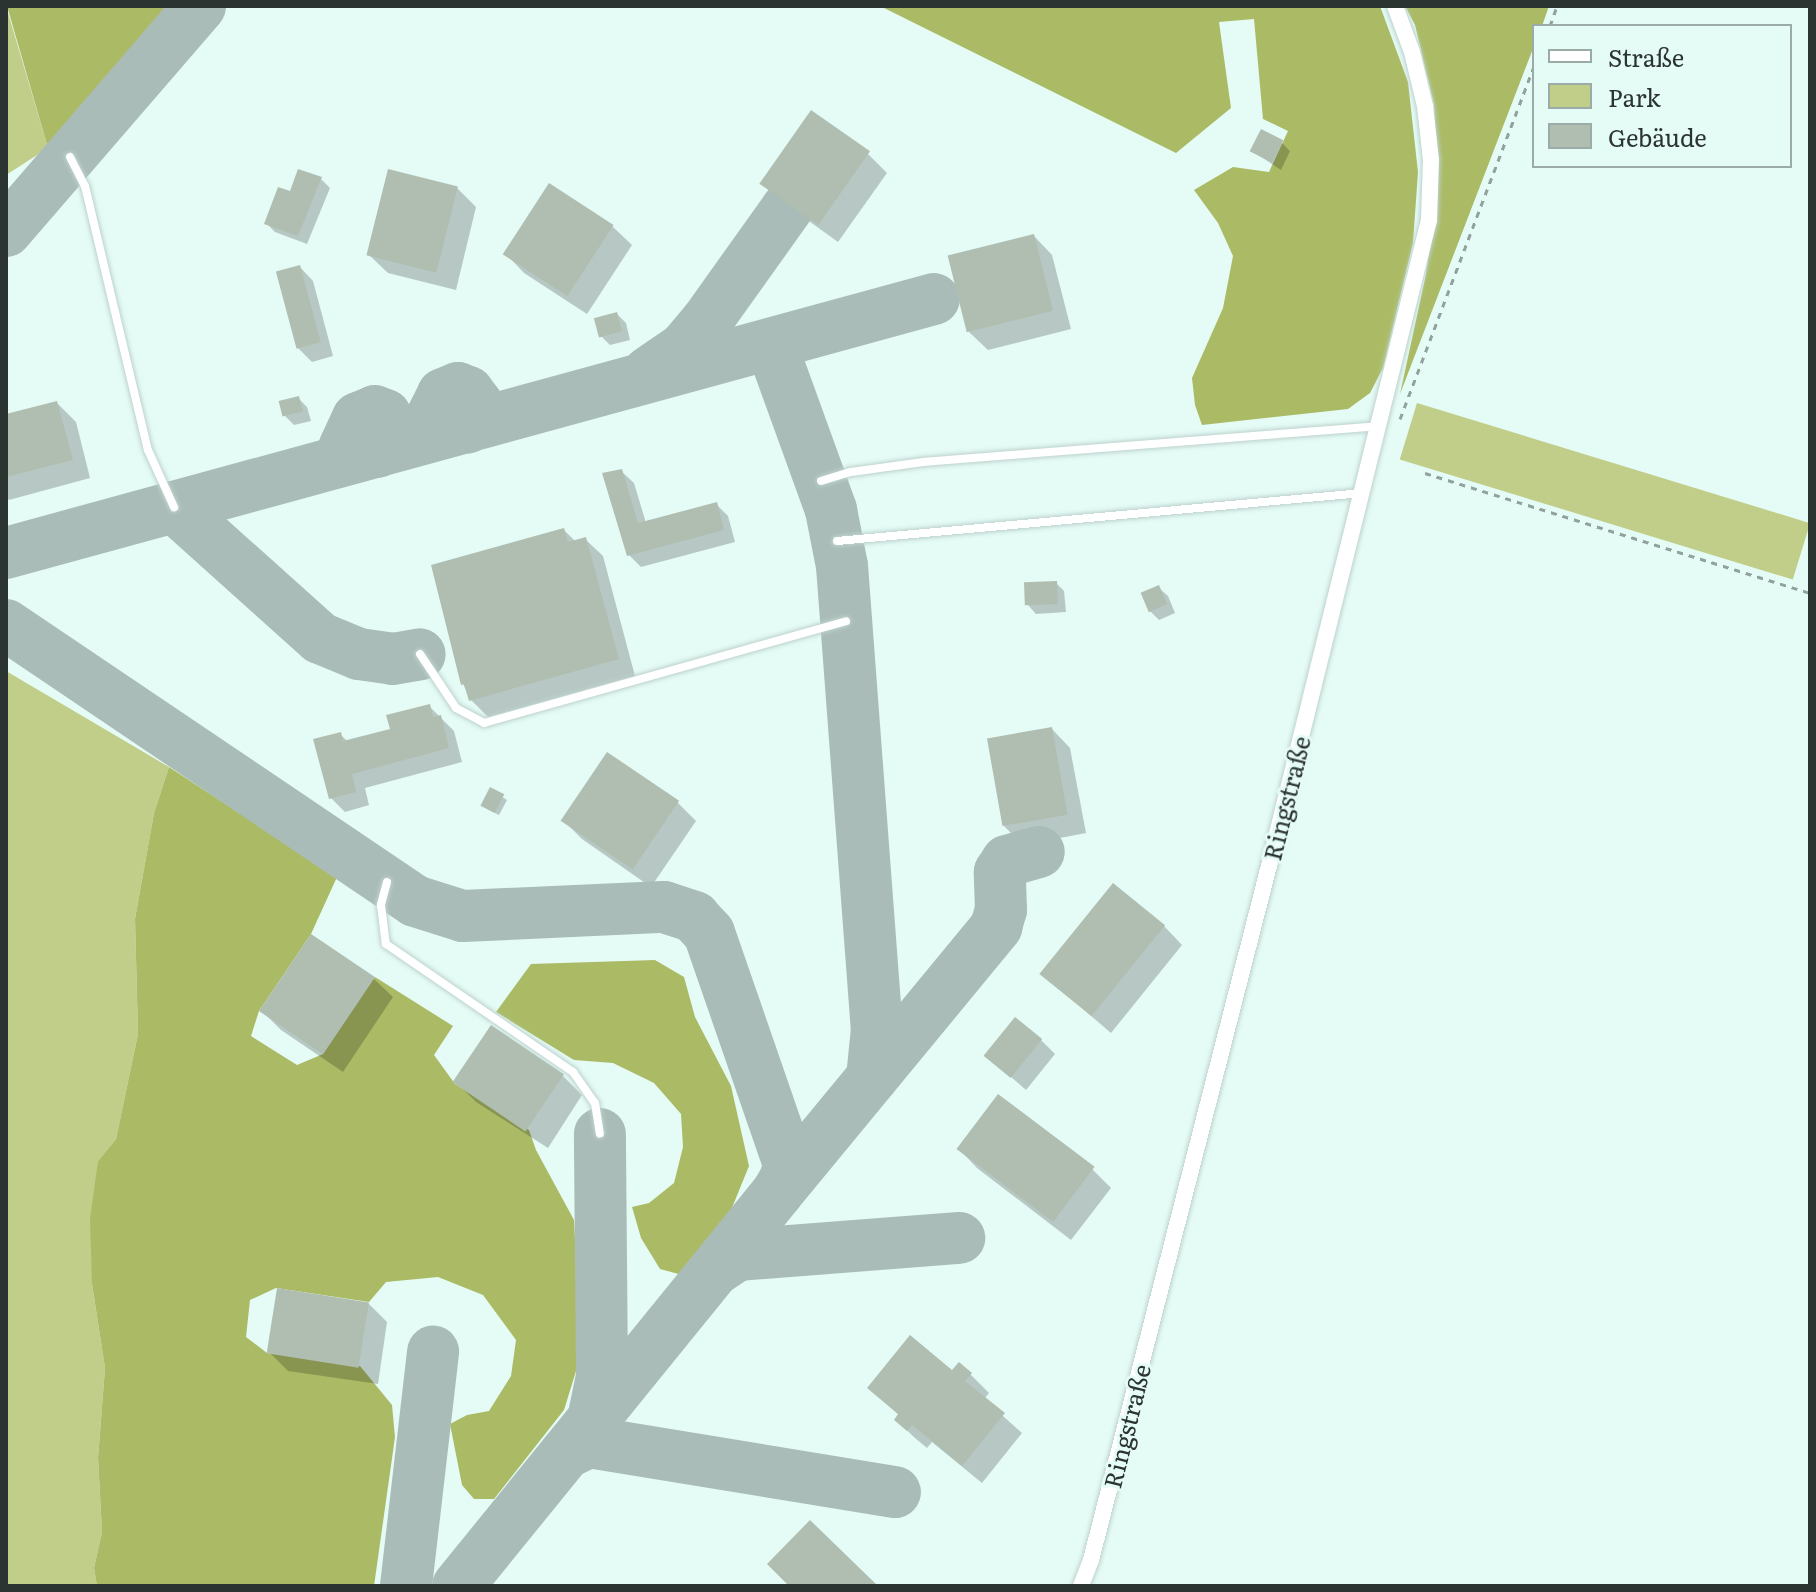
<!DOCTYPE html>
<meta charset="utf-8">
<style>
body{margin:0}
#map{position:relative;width:1816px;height:1592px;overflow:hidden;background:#e5fbf6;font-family:Literata,serif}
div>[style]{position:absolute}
.green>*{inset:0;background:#c0ce89;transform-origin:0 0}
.forest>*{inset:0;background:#abbb65}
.shadow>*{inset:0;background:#0003}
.taxiway>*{height:52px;margin:-26px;padding:0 26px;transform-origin:26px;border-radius:26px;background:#aabcb8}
.building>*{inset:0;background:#b0beb1;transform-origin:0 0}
.path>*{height:3px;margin-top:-1.5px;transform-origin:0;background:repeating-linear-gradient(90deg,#91a19d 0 6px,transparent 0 12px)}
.roads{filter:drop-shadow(0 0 2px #bdd2cd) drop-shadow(0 0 2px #bdd2cd)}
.service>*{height:8px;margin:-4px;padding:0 4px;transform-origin:4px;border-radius:4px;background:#fff}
.minor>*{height:16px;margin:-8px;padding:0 8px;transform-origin:8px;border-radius:8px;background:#fff}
span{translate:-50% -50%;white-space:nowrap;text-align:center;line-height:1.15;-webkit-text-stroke:6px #e5fbf6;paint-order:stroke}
.street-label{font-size:24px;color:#2c3432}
.frame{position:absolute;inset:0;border:8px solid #2c3432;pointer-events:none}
.legend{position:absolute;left:1532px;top:24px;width:260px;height:144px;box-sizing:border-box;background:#e5fbf6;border:2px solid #9baba8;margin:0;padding:10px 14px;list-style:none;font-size:24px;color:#2c3432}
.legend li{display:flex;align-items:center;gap:16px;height:40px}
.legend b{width:40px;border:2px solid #9baba8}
</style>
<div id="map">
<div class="green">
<div style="clip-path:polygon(6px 6px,48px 148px,6px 175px)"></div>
<div style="left:1417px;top:403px;width:411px;height:59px;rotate:17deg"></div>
<div style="clip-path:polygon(6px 671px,169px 767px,154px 813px,135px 919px,138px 1034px,116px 1139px,98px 1161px,92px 1284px,105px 1368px,98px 1458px,102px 1532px,94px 1568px,97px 1586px,6px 1586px)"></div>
</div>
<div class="forest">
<div style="clip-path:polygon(7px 6px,169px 6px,48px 148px)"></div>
<div style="clip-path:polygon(880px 6px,1380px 6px,1408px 82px,1418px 172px,1413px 243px,1383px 368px,1370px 393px,1348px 409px,1202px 425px,1195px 405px,1192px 378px,1223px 308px,1233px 256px,1218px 223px,1194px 190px,1233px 167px,1269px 172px,1288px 131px,1263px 119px,1254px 19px,1219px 22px,1231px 108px,1176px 153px)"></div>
<div style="clip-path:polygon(1405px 6px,1549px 6px,1542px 26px,1534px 26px,1534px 46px,1400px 394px,1426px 274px,1438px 192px,1434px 104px,1415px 25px)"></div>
<div style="clip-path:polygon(169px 767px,337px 877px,311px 934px,259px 1011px,251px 1036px,297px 1065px,323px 1054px,375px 977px,453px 1026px,434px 1055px,455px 1084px,529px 1130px,536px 1150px,574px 1220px,581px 1355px,564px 1410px,494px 1499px,474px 1499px,462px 1485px,450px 1424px,467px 1415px,489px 1411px,511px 1376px,516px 1340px,483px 1295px,438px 1277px,386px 1282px,369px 1302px,276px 1288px,250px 1300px,246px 1337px,267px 1353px,360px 1366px,392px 1405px,395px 1437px,374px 1586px,97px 1586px,94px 1568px,102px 1532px,98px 1458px,105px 1368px,92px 1284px,90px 1219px,98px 1161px,116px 1139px,138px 1034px,135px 919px,154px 813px)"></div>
<div style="clip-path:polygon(655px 960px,684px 977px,695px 1017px,731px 1086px,749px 1166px,725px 1225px,686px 1276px,660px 1269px,641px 1238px,632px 1207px,649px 1203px,674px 1183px,683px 1147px,681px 1114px,654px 1083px,613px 1063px,574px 1060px,496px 1012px,531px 964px)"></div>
</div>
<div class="shadow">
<div style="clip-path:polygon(1281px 142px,1290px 151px,1281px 170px,1252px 151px)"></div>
<div style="clip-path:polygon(868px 154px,887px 173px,838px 242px,781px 201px,762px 182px)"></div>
<div style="clip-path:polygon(321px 179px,330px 188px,307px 244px,275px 232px,266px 223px,291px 194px)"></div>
<div style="clip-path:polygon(550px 186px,613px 227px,632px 245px,587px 314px,524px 273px,506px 254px)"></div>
<div style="clip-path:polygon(457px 188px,476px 207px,456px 290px,388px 273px,369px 255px)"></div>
<div style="clip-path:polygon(1034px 236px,1052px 255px,1071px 329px,988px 350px,969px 332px)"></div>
<div style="clip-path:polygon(300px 267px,313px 281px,333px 356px,312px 362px,298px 348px)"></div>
<div style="clip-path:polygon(617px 314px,626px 323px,630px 340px,610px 345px,601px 336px)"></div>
<div style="clip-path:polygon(298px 398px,307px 407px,311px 421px,294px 425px,285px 416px)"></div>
<div style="clip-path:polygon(57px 403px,76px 422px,90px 478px,9px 500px,6px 496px,6px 416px)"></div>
<div style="clip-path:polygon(621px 471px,634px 483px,646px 523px,716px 504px,728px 516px,735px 542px,641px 567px,629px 555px)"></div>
<div style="clip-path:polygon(564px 530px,576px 542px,585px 539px,603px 556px,635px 676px,488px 717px,471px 700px,463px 684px)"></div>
<div style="clip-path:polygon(1056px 583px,1064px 591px,1066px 612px,1036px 614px,1028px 605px)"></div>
<div style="clip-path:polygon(1159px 588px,1168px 596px,1175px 613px,1159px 620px,1150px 611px)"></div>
<div style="clip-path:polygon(429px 706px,454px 731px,462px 762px,365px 788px,369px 805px,345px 812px,331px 798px,340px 734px,348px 742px,392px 730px)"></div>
<div style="clip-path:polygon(1052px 729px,1070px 748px,1086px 833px,1023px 845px,1004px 826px)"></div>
<div style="clip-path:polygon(491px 790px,507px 800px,499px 815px,487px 809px)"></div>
<div style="clip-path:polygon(677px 802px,696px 821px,651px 887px,582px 839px,563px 820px)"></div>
<div style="clip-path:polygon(1164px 926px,1182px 945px,1111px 1033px,1042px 974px)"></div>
<div style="clip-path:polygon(311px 937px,374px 979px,393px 997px,343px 1072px,281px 1030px,262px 1011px)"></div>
<div style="clip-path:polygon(1041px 1040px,1055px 1054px,1026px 1090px,987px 1056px)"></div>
<div style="clip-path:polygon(563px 1076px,582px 1095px,548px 1148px,476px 1102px,457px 1083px)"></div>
<div style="clip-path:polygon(959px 1149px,1092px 1169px,1111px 1188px,1071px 1240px,977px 1168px)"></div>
<div style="clip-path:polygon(368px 1303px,387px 1322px,378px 1384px,288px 1371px,269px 1352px)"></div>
<div style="clip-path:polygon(952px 1373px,970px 1374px,989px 1393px,984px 1399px,1022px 1433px,982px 1483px,932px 1442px,927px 1448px,915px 1438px,896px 1420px,899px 1415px,870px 1388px)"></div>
</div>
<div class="taxiway">
<div style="left:6px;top:231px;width:297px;rotate:-49.2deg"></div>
<div style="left:771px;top:344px;width:177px;rotate:70.1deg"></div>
<div style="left:831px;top:510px;width:57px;rotate:78.9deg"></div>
<div style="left:842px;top:566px;width:464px;rotate:85.7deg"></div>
<div style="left:877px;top:1029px;width:49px;rotate:95.8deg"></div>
<div style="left:649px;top:372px;width:42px;rotate:-34.4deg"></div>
<div style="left:684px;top:348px;width:34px;rotate:-50deg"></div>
<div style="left:706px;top:322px;width:141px;rotate:-54.5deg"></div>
<div style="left:426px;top:428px;width:38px;rotate:-63deg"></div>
<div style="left:443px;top:394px;width:16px;rotate:-22deg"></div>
<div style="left:458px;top:388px;width:11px;rotate:22deg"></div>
<div style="left:468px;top:392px;width:15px;rotate:53deg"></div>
<div style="left:477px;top:404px;width:11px;rotate:90deg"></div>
<div style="left:477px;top:415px;width:16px;rotate:128deg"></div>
<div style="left:344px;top:448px;width:33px;rotate:-65deg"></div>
<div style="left:358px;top:418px;width:18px;rotate:-22deg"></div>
<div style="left:375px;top:411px;width:11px;rotate:22deg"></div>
<div style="left:385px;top:415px;width:16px;rotate:60deg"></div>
<div style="left:393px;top:429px;width:16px;rotate:105deg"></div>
<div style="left:389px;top:444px;width:14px;rotate:146deg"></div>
<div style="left:174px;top:507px;width:196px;rotate:41.9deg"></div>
<div style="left:320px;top:638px;width:42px;rotate:22.3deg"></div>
<div style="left:359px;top:654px;width:34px;rotate:8deg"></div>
<div style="left:393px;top:659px;width:27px;rotate:-10deg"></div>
<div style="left:6px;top:553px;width:962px;rotate:-15.31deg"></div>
<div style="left:6px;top:625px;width:493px;rotate:34deg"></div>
<div style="left:415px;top:901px;width:50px;rotate:17.4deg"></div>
<div style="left:463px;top:916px;width:201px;rotate:-2.6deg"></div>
<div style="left:664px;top:907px;width:32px;rotate:18deg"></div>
<div style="left:694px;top:917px;width:22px;rotate:47deg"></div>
<div style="left:709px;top:933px;width:229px;rotate:70.9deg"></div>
<div style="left:784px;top:1149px;width:17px;rotate:73deg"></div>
<div style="left:789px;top:1165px;width:12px;rotate:104deg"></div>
<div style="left:786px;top:1177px;width:18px;rotate:119deg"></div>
<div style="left:777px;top:1193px;width:506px;rotate:129.07deg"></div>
<div style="left:777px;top:1193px;width:345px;rotate:-50.5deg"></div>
<div style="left:996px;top:927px;width:18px;rotate:-74deg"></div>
<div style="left:1001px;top:910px;width:38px;rotate:-92deg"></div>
<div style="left:1000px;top:872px;width:13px;rotate:-58deg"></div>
<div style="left:1007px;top:861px;width:33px;rotate:-16deg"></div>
<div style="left:715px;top:1270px;width:27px;rotate:-34deg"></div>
<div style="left:737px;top:1255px;width:223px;rotate:-4.4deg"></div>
<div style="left:593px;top:1420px;width:45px;rotate:-78.4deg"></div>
<div style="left:602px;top:1376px;width:242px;rotate:-90.5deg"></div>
<div style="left:566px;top:1453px;width:25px;rotate:-26deg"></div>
<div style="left:589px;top:1442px;width:310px;rotate:9.3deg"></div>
<div style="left:406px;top:1586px;width:236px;rotate:-83.4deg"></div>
</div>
<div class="building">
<div style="left:811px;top:110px;width:72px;height:90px;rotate:35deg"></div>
<div style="left:1261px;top:129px;width:25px;height:25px;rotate:27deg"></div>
<div style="clip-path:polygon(298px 169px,322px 177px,298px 236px,264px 224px,278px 187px,290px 191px)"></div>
<div style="left:388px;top:169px;width:72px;height:89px;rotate:14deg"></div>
<div style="left:549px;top:183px;width:77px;height:85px;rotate:33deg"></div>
<div style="left:1034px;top:234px;width:79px;height:89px;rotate:76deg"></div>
<div style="left:300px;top:265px;width:80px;height:25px;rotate:75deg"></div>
<div style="left:617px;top:312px;width:20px;height:24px;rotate:75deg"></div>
<div style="left:299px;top:396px;width:16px;height:21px;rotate:76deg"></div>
<div style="clip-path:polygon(57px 401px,73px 460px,6px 477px,6px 414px)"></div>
<div style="clip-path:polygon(622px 469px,638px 523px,717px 502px,724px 530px,627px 556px,602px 473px)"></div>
<div style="clip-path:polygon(564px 528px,568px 542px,586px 537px,619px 659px,469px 701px,464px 684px,461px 685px,431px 565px)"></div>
<div style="left:1057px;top:581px;width:23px;height:33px;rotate:88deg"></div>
<div style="left:1159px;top:585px;width:21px;height:20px;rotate:67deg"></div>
<div style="clip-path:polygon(430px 704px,433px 717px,441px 715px,449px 748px,352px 774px,356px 792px,329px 799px,313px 739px,341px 732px,343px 741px,390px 729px,386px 715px)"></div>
<div style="left:1052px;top:727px;width:89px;height:66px;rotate:80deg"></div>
<div style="left:607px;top:752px;width:87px;height:83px;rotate:34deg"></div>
<div style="left:490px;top:787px;width:16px;height:21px;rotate:27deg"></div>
<div style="left:1113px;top:883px;width:67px;height:117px;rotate:39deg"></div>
<div style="left:311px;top:934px;width:77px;height:93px;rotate:34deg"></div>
<div style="left:1015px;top:1017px;width:35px;height:50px;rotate:39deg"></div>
<div style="left:491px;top:1025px;width:88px;height:69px;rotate:34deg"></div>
<div style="left:998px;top:1094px;width:121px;height:69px;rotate:37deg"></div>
<div style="left:277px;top:1288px;width:93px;height:66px;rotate:9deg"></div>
<div style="clip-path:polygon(910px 1335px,952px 1370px,959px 1362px,972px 1373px,965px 1381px,1005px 1413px,962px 1466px,912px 1425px,907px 1431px,894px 1420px,898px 1414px,867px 1388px)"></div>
<div style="clip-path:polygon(810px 1520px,878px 1586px,789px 1586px,767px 1564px)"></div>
</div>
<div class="path">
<div style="left:1550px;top:26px;width:21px;rotate:-71deg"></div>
<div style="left:1400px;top:419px;width:377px;rotate:-69.2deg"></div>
<div style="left:1425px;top:473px;width:403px;rotate:17.3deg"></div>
</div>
<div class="roads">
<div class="service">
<div style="left:70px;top:157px;width:33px;rotate:63deg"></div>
<div style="left:85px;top:186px;width:271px;rotate:76.6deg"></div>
<div style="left:148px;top:450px;width:63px;rotate:65.5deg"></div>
<div style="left:821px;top:481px;width:31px;rotate:-17deg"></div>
<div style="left:851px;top:472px;width:73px;rotate:-7.9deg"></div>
<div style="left:923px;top:462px;width:455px;rotate:-4.5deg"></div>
<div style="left:837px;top:541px;width:527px;rotate:-5.22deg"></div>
<div style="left:420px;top:654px;width:65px;rotate:56.3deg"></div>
<div style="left:456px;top:708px;width:32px;rotate:28deg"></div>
<div style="left:484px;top:723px;width:376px;rotate:-15.7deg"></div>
<div style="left:387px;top:882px;width:24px;rotate:105deg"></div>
<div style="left:381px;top:905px;width:39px;rotate:83deg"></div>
<div style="left:386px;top:944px;width:227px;rotate:34.4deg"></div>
<div style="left:573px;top:1072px;width:38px;rotate:55deg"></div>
<div style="left:595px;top:1103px;width:31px;rotate:81deg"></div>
</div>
<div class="minor">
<div style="left:1081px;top:1586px;width:28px;rotate:-69deg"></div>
<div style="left:1091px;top:1560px;width:725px;rotate:-75.62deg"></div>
<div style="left:1271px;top:858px;width:657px;rotate:-76.09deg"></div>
<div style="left:1429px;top:220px;width:60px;rotate:-88.1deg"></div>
<div style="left:1431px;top:160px;width:54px;rotate:-96.3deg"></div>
<div style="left:1425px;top:106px;width:56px;rotate:-103.5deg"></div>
<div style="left:1412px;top:52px;width:49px;rotate:-110.3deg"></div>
</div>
</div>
<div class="street-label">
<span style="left:1286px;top:798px;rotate:-76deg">Ringstraße</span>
<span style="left:1126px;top:1426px;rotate:-76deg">Ringstraße</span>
</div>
<div class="frame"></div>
<ul class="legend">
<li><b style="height:10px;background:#fff"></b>Straße</li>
<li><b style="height:22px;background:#c0ce89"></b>Park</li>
<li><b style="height:22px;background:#b0beb1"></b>Gebäude</li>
</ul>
</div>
